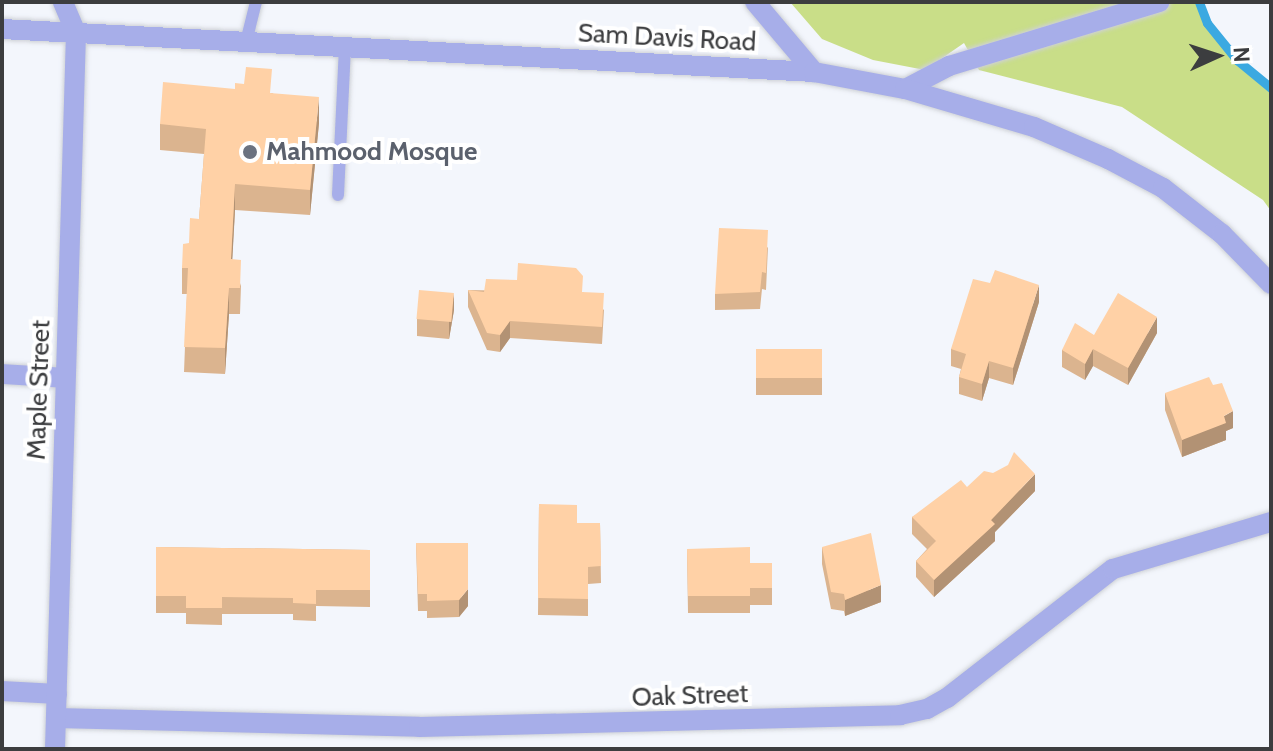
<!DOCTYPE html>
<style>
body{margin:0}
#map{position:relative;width:1273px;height:751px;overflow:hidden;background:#f3f6fc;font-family:Cabin,sans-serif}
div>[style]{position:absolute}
.green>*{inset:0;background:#c9de88}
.stream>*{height:9px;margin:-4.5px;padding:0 4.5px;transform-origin:4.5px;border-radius:4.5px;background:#3ba9e1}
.roads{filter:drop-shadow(0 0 2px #ced1d6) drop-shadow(0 0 2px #ced1d6)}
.service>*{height:12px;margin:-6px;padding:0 6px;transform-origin:6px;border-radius:6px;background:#a7aee9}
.minor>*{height:20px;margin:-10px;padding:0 10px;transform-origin:10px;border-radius:10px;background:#a7aee9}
.tertiary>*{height:20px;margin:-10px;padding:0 10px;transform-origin:10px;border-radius:10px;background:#a7aee9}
.wall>*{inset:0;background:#dbb48f;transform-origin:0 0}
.shaded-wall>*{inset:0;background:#b29274}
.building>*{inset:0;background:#ffd1a6;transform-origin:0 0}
.dots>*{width:22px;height:22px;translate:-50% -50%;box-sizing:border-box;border:4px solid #fff;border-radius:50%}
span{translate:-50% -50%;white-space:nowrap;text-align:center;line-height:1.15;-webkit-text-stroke:8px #fff;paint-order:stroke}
.street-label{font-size:26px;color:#3c3d3f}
.worship-label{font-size:26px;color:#5b616d;font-weight:700}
.left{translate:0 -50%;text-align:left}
.frame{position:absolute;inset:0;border:4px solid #3c3d3f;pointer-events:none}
.north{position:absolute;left:1177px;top:16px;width:80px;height:80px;-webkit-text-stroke:6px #fff;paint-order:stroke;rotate:87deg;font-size:22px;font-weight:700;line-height:32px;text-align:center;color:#3c3d3f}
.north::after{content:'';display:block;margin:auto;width:28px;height:36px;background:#3c3d3f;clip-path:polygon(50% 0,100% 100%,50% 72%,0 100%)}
</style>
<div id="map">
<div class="green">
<div style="clip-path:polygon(790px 2px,1199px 2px,1207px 23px,1237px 60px,1271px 88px,1271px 211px,1263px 200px,1122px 107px,979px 70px,964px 43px,925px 70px,873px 60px,822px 39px)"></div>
</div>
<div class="stream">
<div style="left:1199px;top:2px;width:22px;rotate:69deg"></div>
<div style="left:1207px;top:23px;width:48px;rotate:51deg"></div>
<div style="left:1237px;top:60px;width:44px;rotate:39.5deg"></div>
</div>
<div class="roads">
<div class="service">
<div style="left:246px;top:42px;width:41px;rotate:-76deg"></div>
<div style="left:338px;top:195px;width:148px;rotate:-87.3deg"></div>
</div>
<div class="minor">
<div style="left:755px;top:2px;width:92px;rotate:49.9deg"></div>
<div style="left:905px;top:89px;width:50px;rotate:-27.6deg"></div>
<div style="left:949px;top:66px;width:220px;rotate:-16.9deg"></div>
<div style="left:2px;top:374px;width:63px;rotate:3.6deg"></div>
<div style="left:2px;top:691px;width:55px;rotate:3.1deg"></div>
<div style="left:56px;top:718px;width:363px;rotate:1.4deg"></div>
<div style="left:419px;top:727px;width:481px;rotate:-1.4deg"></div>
<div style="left:900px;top:715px;width:28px;rotate:-13deg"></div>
<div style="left:927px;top:709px;width:23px;rotate:-29deg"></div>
<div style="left:947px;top:698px;width:210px;rotate:-37.9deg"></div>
<div style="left:1113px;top:569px;width:165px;rotate:-16.6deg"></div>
<div style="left:55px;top:749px;width:716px;rotate:-88.32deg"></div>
<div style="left:76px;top:33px;width:34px;rotate:-113deg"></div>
</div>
<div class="tertiary">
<div style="left:2px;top:29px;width:813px;rotate:3.03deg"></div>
<div style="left:814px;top:72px;width:93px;rotate:10.6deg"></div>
<div style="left:905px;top:89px;width:134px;rotate:16.4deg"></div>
<div style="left:1034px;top:127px;width:81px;rotate:23.4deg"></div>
<div style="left:1108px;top:159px;width:62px;rotate:27.8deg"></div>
<div style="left:1163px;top:188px;width:75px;rotate:37.9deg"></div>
<div style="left:1222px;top:234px;width:70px;rotate:45.6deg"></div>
</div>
</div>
<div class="wall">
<div style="clip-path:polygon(272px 93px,319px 123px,310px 215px,235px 210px,232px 259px,241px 286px,240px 314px,229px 314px,225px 374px,184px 372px,187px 294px,182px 294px,182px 268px,199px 219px,204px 154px,160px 150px,160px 124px)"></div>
<div style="clip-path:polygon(768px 247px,766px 290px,762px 289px,760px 309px,715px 310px,715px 294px)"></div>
<div style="clip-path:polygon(468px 290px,583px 292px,604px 310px,602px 344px,510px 338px,500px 352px,487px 350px,468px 307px)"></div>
<div style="clip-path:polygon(1039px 302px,1013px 385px,989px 378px,982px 401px,959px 394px,959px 377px,961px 369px,951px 366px,951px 349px)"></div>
<div style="clip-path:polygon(454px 310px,449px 339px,417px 336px,417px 319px)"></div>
<div style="clip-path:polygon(1157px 333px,1128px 385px,1093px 366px,1085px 380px,1062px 367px,1062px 350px,1094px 335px)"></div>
<div style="left:756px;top:349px;width:66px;height:46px"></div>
<div style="clip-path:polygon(1165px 393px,1233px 428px,1226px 431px,1226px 440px,1182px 457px,1165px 410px)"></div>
<div style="clip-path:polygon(967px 487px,1035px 491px,995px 532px,995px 541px,934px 597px,916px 577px,916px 561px,927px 549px,912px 534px,912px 517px)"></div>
<div style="clip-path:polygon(539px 504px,577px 523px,600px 523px,601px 583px,588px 584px,588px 616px,538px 615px)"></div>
<div style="clip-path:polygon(416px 543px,468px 606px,459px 617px,427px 618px,427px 611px,418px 611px)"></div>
<div style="clip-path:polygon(156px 547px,370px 550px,370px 607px,316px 606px,316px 621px,293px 620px,293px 614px,222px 614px,222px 625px,186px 624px,186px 613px,156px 613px)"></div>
<div style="clip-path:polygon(822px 547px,881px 602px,845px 616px,844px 611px,831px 609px,822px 564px)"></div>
<div style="clip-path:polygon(687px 549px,750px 563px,772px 563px,772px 605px,750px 605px,750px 613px,688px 613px)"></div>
</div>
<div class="shaded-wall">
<div style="clip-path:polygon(319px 97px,319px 123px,310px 215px,310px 190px)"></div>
<div style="clip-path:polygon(235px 184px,235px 210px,231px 285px,231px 259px)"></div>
<div style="clip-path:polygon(1039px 285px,1039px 302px,1013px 385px,1013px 368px)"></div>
<div style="clip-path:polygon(229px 288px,229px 314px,225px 374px,225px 348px)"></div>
<div style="clip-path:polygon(454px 293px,454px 310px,449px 339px,449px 322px)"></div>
<div style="clip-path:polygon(1157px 317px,1157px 333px,1128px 385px,1128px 368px)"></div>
<div style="clip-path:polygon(510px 321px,510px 338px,500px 352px,500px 335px)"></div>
<div style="clip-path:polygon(1093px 349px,1093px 366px,1085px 380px,1085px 364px)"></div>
<div style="clip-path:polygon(989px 361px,989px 378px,982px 401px,982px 384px)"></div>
<div style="clip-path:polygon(1233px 411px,1233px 428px,1226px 431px,1226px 440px,1182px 457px,1182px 440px)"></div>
<div style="clip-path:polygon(1035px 474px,1035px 491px,995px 532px,995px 541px,934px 597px,934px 580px)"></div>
<div style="clip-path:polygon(881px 585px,881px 602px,845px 616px,845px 600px)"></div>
<div style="clip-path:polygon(468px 589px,468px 606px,459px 617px,459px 600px)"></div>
</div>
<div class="building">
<div style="clip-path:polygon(246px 67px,272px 69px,270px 93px,319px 97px,310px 190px,235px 184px,231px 259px,241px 260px,240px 288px,229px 288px,225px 348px,184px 347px,188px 268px,182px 268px,183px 244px,189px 243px,190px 218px,199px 219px,206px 129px,160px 124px,163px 82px,235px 89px,235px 83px,244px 84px)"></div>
<div style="clip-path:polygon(719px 228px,768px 230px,766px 273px,762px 272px,760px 292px,715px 294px)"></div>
<div style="clip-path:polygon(518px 263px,576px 268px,583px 276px,582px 292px,604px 293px,602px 327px,510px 321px,500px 335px,487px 333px,468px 290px,484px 292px,486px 279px,517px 280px)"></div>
<div style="clip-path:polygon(995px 270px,1039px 285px,1013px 368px,989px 361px,982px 384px,959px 377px,966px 354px,951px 349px,973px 279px,990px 283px)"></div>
<div style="left:419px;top:290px;width:35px;height:29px;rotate:5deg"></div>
<div style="clip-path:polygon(1118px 293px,1157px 317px,1128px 368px,1093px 349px,1085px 364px,1062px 350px,1075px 323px,1094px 335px)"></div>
<div style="left:756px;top:349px;width:66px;height:29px"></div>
<div style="clip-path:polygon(1209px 377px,1213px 385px,1222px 383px,1233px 411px,1224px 416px,1226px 423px,1182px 440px,1165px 393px)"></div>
<div style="clip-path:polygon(1014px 452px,1035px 474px,991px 520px,995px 524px,934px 580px,916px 561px,936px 541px,912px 517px,961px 480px,967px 487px,984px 471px,993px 473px,1008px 465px)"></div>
<div style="clip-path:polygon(539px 504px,577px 505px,577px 523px,600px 523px,601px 566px,588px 567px,588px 599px,538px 598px)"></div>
<div style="clip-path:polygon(871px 533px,881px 585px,845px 600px,844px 594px,831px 592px,822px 547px)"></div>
<div style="clip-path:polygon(416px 543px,468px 543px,468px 589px,459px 600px,427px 601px,427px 594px,418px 594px)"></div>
<div style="clip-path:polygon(156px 547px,370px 550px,370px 590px,316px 590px,316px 604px,293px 603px,293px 598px,222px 597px,222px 608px,186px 608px,186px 596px,156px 596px)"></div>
<div style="clip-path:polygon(750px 547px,750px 563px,772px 563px,772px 588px,750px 588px,750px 596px,688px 596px,687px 549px)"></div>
</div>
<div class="dots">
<div style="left:250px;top:152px;background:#6b7280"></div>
</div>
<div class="street-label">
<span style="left:667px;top:38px;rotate:3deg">Sam Davis Road</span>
<span style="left:39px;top:390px;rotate:-88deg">Maple Street</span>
<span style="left:690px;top:696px;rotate:-2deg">Oak Street</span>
</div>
<div class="worship-label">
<span class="left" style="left:266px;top:152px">Mahmood Mosque</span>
</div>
<div class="frame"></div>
<div class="north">N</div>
</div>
